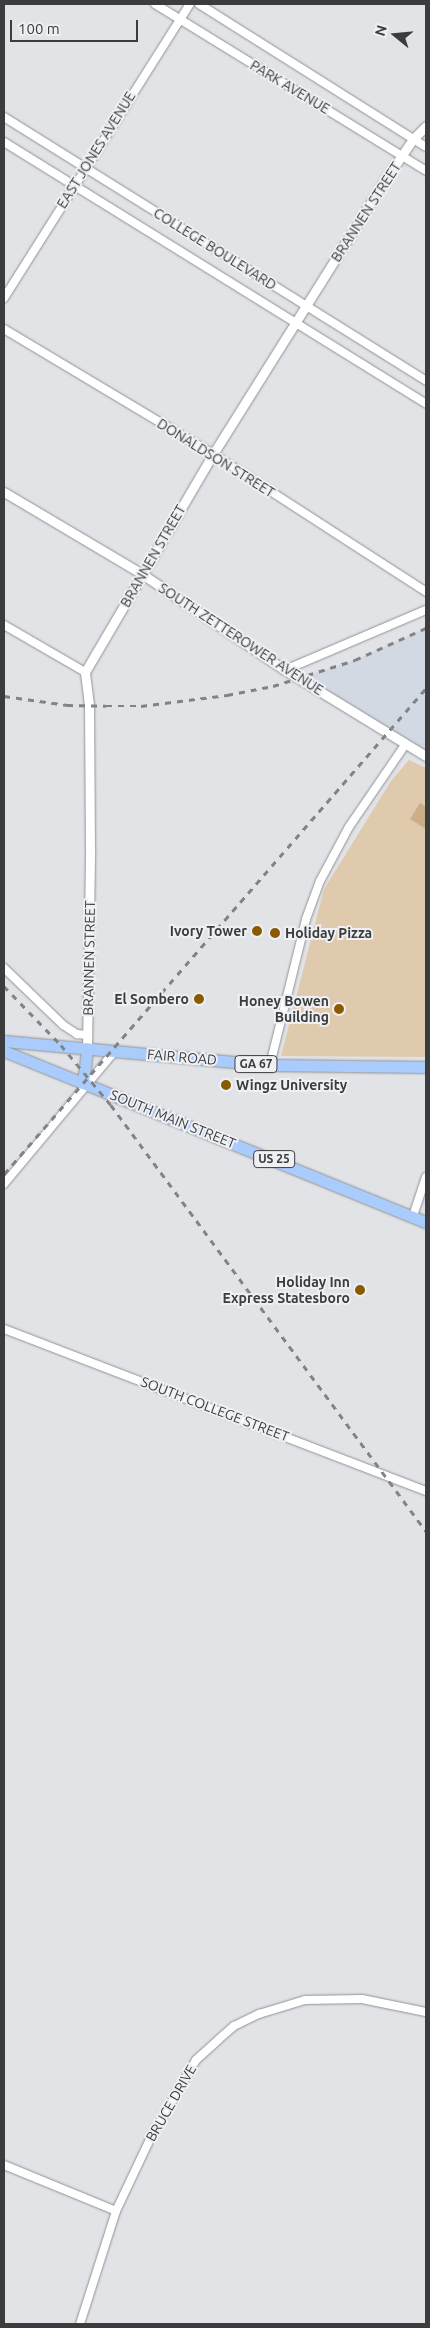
<!DOCTYPE html>
<style>
body{margin:0}
#map{position:relative;width:430px;height:2328px;overflow:hidden;background:#e1e3e6;font-family:Ubuntu,sans-serif}
div>[style]{position:absolute}
.built>*{inset:0;background:#d3d9e3}
.green>*{inset:0;background:#dfcaae}
.water>*{inset:0;background:#cbae87}
.roads{filter:drop-shadow(0 0 1px #909395) drop-shadow(0 0 1px #909395)}
.minor>*{height:8px;margin:-4px;padding:0 4px;transform-origin:4px;border-radius:4px;background:#fff}
.tertiary>*{height:9px;margin:-4.5px;padding:0 4.5px;transform-origin:4.5px;border-radius:4.5px;background:#fff}
.primary>*{height:11px;margin:-5.5px;padding:0 5.5px;transform-origin:5.5px;border-radius:5.5px;background:#aaccfd}
.rail>*{height:2.5px;margin-top:-1.25px;transform-origin:0;background:repeating-linear-gradient(90deg,#818385 0 6px,transparent 0 12px)}
.dots>*{width:14px;height:14px;translate:-50% -50%;box-sizing:border-box;border:2px solid #eef0f3;border-radius:50%}
span{translate:-50% -50%;white-space:nowrap;text-align:center;line-height:1.15;-webkit-text-stroke:4px #eef0f3;paint-order:stroke}
.shield-label span{padding:1px 4px;background:#eef0f3;border:1px solid;border-radius:4px;-webkit-text-stroke-width:0}
.shield-label{font-size:12px;color:#3b3c3e;font-weight:700}
.street-label{font-size:14px;color:#3b3c3e}
.poi-label{font-size:14px;color:#3b3c3e;font-weight:700}
.right{translate:-100% -50%;text-align:right}
.left{translate:0 -50%;text-align:left}
.frame{position:absolute;inset:0;border:5px solid #3b3c3e;pointer-events:none}
.north{position:absolute;left:370px;top:10px;width:50px;height:50px;-webkit-text-stroke:4px #eef0f3;paint-order:stroke;rotate:287deg;font-size:14px;font-weight:700;line-height:20px;text-align:center;color:#3b3c3e}
.north::after{content:'';display:block;margin:auto;width:18px;height:22px;background:#3b3c3e;clip-path:polygon(50% 0,100% 100%,50% 72%,0 100%)}
.scale{position:absolute;left:10px;top:20px;width:128px;height:22px;box-sizing:border-box;border:2px solid #3b3c3e;border-top:0;padding-left:6px;font-size:15px;line-height:18px;white-space:nowrap;color:#3b3c3e;-webkit-text-stroke:4px #eef0f3;paint-order:stroke}
</style>
<div id="map">
<div class="built">
<div style="clip-path:polygon(426px 628px,426px 756px,298px 678px,355px 660px)"></div>
</div>
<div class="green">
<div style="clip-path:polygon(409px 760px,426px 768px,426px 1057px,281px 1056px,324px 889px,391px 781px)"></div>
</div>
<div class="water">
<div style="clip-path:polygon(420px 803px,426px 807px,426px 829px,410px 819px)"></div>
</div>
<div class="roads">
<div class="minor">
<div style="left:155px;top:4px;width:318px;rotate:31.6deg"></div>
<div style="left:199px;top:4px;width:268px;rotate:32.2deg"></div>
<div style="left:4px;top:117px;width:498px;rotate:32deg"></div>
<div style="left:4px;top:142px;width:497px;rotate:31.8deg"></div>
<div style="left:4px;top:298px;width:348px;rotate:-57.7deg"></div>
<div style="left:4px;top:329px;width:244px;rotate:30.9deg"></div>
<div style="left:213px;top:454px;width:254px;rotate:32.9deg"></div>
<div style="left:4px;top:625px;width:94px;rotate:30.1deg"></div>
<div style="left:285px;top:670px;width:153px;rotate:-23.1deg"></div>
<div style="left:4px;top:968px;width:82px;rotate:44deg"></div>
<div style="left:63px;top:1025px;width:17px;rotate:33deg"></div>
<div style="left:77px;top:1034px;width:11px;rotate:5deg"></div>
<div style="left:270px;top:1065px;width:150px;rotate:-76.1deg"></div>
<div style="left:306px;top:919px;width:40px;rotate:-69.8deg"></div>
<div style="left:320px;top:881px;width:61px;rotate:-61.8deg"></div>
<div style="left:349px;top:827px;width:99px;rotate:-55.7deg"></div>
<div style="left:4px;top:1184px;width:173px;rotate:-50.2deg"></div>
<div style="left:413px;top:1216px;width:41px;rotate:-71.6deg"></div>
<div style="left:4px;top:1329px;width:452px;rotate:21deg"></div>
<div style="left:4px;top:2165px;width:121px;rotate:22.3deg"></div>
<div style="left:80px;top:2324px;width:119px;rotate:-72.3deg"></div>
<div style="left:116px;top:2211px;width:82px;rotate:-64.7deg"></div>
<div style="left:151px;top:2137px;width:89px;rotate:-59.7deg"></div>
<div style="left:196px;top:2060px;width:31px;rotate:-42deg"></div>
<div style="left:219px;top:2039px;width:20px;rotate:-41deg"></div>
<div style="left:234px;top:2026px;width:28px;rotate:-26deg"></div>
<div style="left:259px;top:2014px;width:48px;rotate:-16.9deg"></div>
<div style="left:305px;top:2000px;width:57px;rotate:-1deg"></div>
<div style="left:362px;top:1999px;width:65px;rotate:11.5deg"></div>
</div>
<div class="tertiary">
<div style="left:4px;top:492px;width:161px;rotate:30.7deg"></div>
<div style="left:142px;top:574px;width:172px;rotate:33.9deg"></div>
<div style="left:285px;top:670px;width:165px;rotate:31.4deg"></div>
<div style="left:87px;top:1048px;width:199px;rotate:-89.1deg"></div>
<div style="left:90px;top:849px;width:144px;rotate:-90.4deg"></div>
<div style="left:89px;top:705px;width:33px;rotate:-97deg"></div>
<div style="left:85px;top:672px;width:253px;rotate:-59.6deg"></div>
<div style="left:213px;top:454px;width:324px;rotate:-57.9deg"></div>
<div style="left:385px;top:180px;width:50px;rotate:-55.7deg"></div>
<div style="left:413px;top:139px;width:18px;rotate:-45deg"></div>
</div>
<div class="primary">
<div style="left:4px;top:1041px;width:267px;rotate:5.2deg"></div>
<div style="left:270px;top:1065px;width:156px;rotate:0.7deg"></div>
<div style="left:4px;top:1051px;width:455px;rotate:22.1deg"></div>
<div style="left:83px;top:1083px;width:35px;rotate:-83deg"></div>
</div>
</div>
<div class="rail">
<div style="left:4px;top:696px;width:64px;rotate:8.1deg"></div>
<div style="left:67px;top:705px;width:39px;rotate:1deg"></div>
<div style="left:106px;top:706px;width:35px"></div>
<div style="left:141px;top:706px;width:87px;rotate:-7.3deg"></div>
<div style="left:227px;top:695px;width:47px;rotate:-11.1deg"></div>
<div style="left:273px;top:686px;width:86px;rotate:-17.6deg"></div>
<div style="left:355px;top:660px;width:78px;rotate:-24.3deg"></div>
<div style="left:4px;top:986px;width:82px;rotate:46deg"></div>
<div style="left:61px;top:1045px;width:78px;rotate:50.2deg"></div>
<div style="left:111px;top:1105px;width:530px;rotate:53.52deg"></div>
<div style="left:4px;top:1174px;width:644px;rotate:-49.03deg"></div>
</div>
<div class="dots">
<div style="left:257px;top:931px;background:#895a00"></div>
<div style="left:275px;top:933px;background:#895a00"></div>
<div style="left:199px;top:999px;background:#895a00"></div>
<div style="left:339px;top:1009px;background:#895a00"></div>
<div style="left:226px;top:1085px;background:#895a00"></div>
<div style="left:360px;top:1290px;background:#895a00"></div>
</div>
<div class="shield-label">
<span style="left:256px;top:1064px">GA 67</span>
<span style="left:274px;top:1159px">US 25</span>
</div>
<div class="street-label">
<span style="left:290px;top:87px;rotate:31deg">PARK AVENUE</span>
<span style="left:96px;top:150px;rotate:-58deg">EAST JONES AVENUE</span>
<span style="left:366px;top:212px;rotate:-57deg">BRANNEN STREET</span>
<span style="left:215px;top:249px;rotate:32deg">COLLEGE BOULEVARD</span>
<span style="left:216px;top:458px;rotate:32deg">DONALDSON STREET</span>
<span style="left:153px;top:556px;rotate:-60deg">BRANNEN STREET</span>
<span style="left:241px;top:639px;rotate:33deg">SOUTH ZETTEROWER AVENUE</span>
<span style="left:89px;top:958px;rotate:-89deg">BRANNEN STREET</span>
<span style="left:182px;top:1057px;rotate:5deg">FAIR ROAD</span>
<span style="left:173px;top:1119px;rotate:22deg">SOUTH MAIN STREET</span>
<span style="left:215px;top:1409px;rotate:21deg">SOUTH COLLEGE STREET</span>
<span style="left:171px;top:2103px;rotate:-60deg">BRUCE DRIVE</span>
</div>
<div class="poi-label">
<span class="right" style="left:247px;top:931px">Ivory Tower</span>
<span class="left" style="left:285px;top:933px">Holiday Pizza</span>
<span class="right" style="left:189px;top:999px">El Sombero</span>
<span class="right" style="left:329px;top:1009px">Honey Bowen<br>Building</span>
<span class="left" style="left:236px;top:1085px">Wingz University</span>
<span class="right" style="left:350px;top:1290px">Holiday Inn<br>Express Statesboro</span>
</div>
<div class="frame"></div>
<div class="north">N</div>
<div class="scale">100 m</div>
</div>
